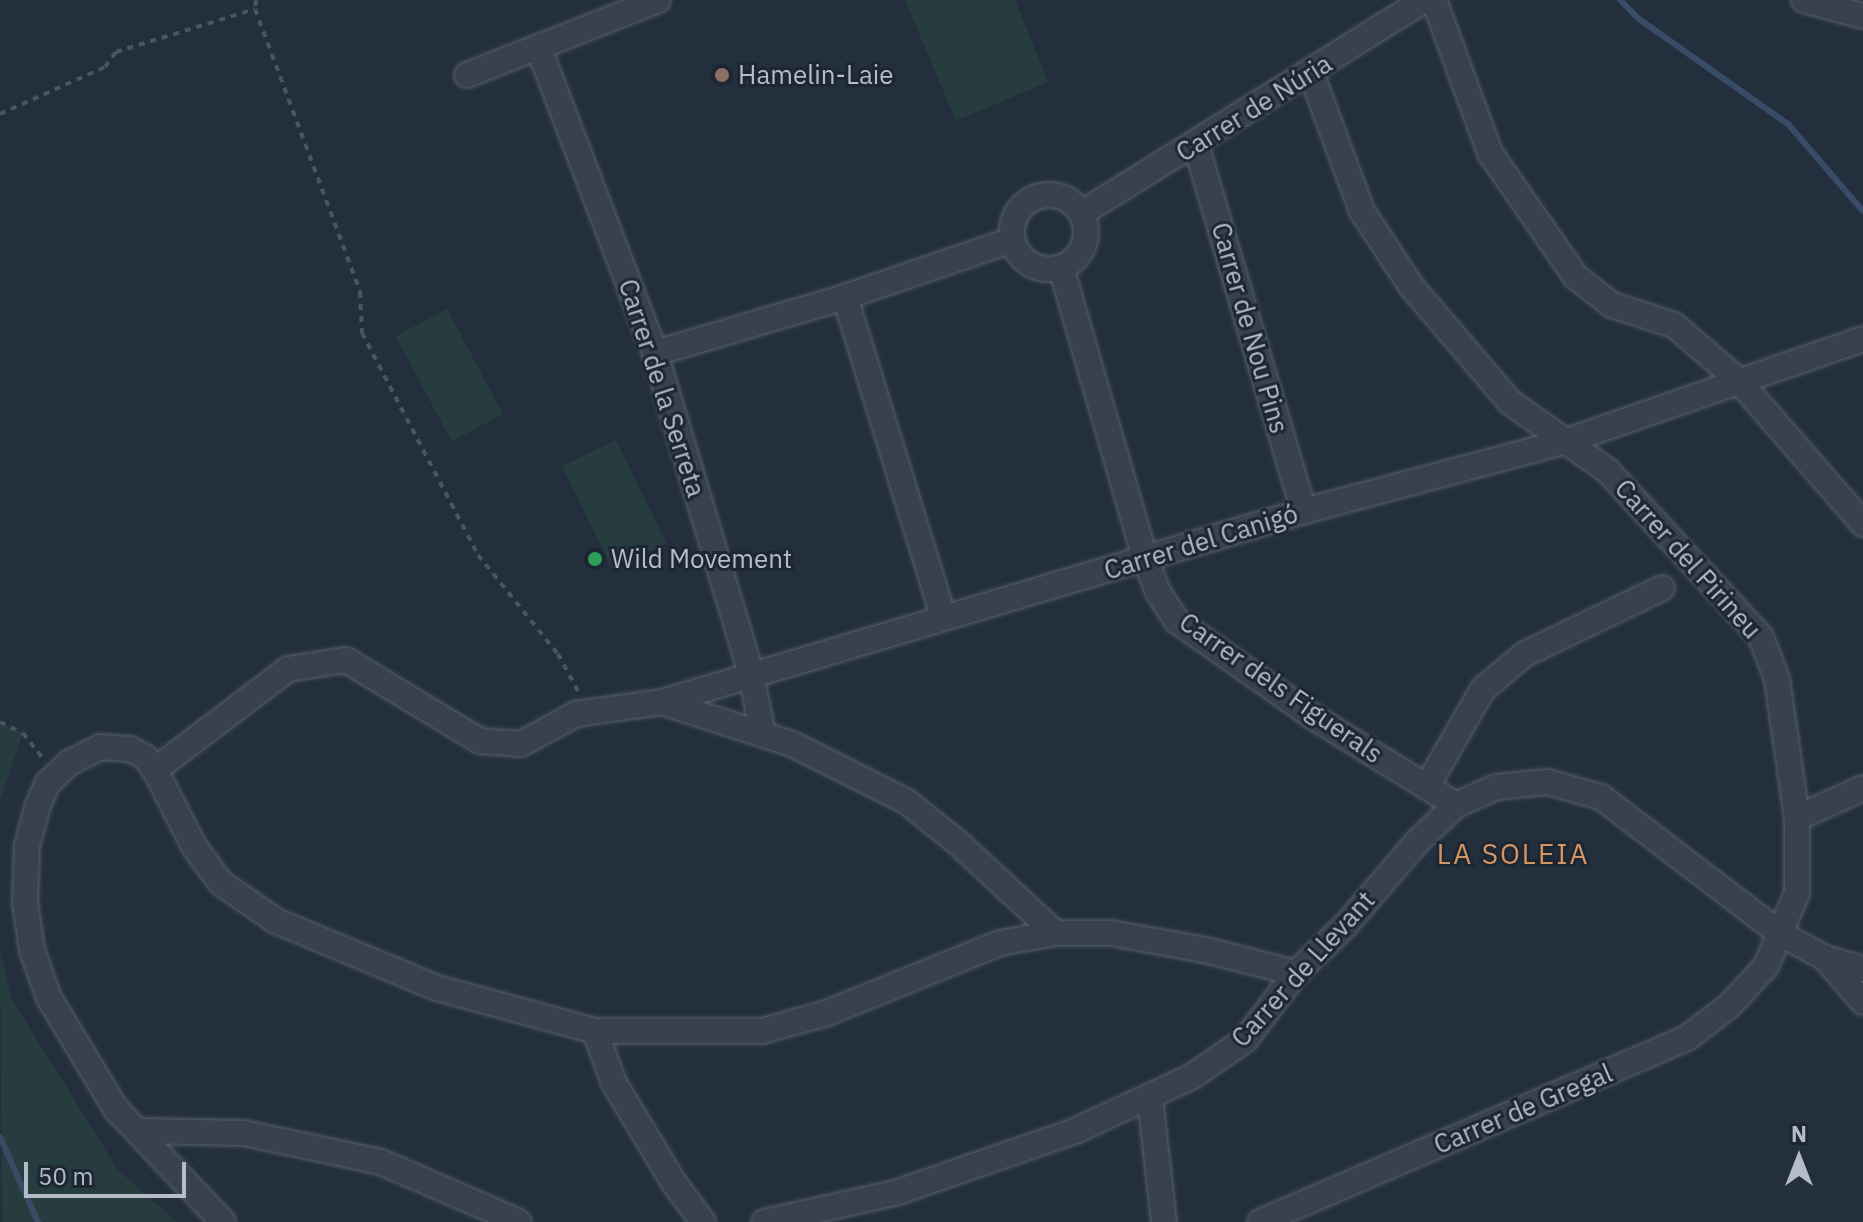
<!DOCTYPE html>
<meta charset="utf-8">
<style>
body{margin:0}
#map{position:relative;width:1863px;height:1222px;overflow:hidden;background:#242f3e;font-family:"IBM Plex Sans",sans-serif}
div>[style]{position:absolute}
.green>*{inset:0;background:#263c3f;transform-origin:0 0}
.stream>*{height:6px;margin:-3px;padding:0 3px;transform-origin:3px;border-radius:3px;background:#394c67}
.path>*{height:4px;margin-top:-2px;transform-origin:0;background:repeating-linear-gradient(90deg,#44595c 0 6px,transparent 0 12px)}
.roads{filter:drop-shadow(0 0 2px #565f6c) drop-shadow(0 0 2px #565f6c)}
.minor>*{height:24px;margin:-12px;padding:0 12px;transform-origin:12px;border-radius:12px;background:#38414e}
.minor>.ring{margin:-12px;padding:0;box-sizing:content-box;background:none;border:24px solid #38414e;border-radius:50%}
.dots>*{width:22px;height:22px;translate:-50% -50%;box-sizing:border-box;border:4px solid #1d2633;border-radius:50%}
span{translate:-50% -50%;white-space:nowrap;text-align:center;line-height:1.15;-webkit-text-stroke:6px #1d2633;paint-order:stroke}
.poi-label{font-size:26px;color:#b4bcc9}
.left{translate:0 -50%;text-align:left}
.street-label{font-size:26px;color:#b4bcc9}
.neighbourhood-label{font-size:28px;color:#d59563;letter-spacing:2px}
.north{position:absolute;left:1759px;top:1118px;width:80px;height:80px;-webkit-text-stroke:6px #1d2633;paint-order:stroke;rotate:0deg;font-size:22px;font-weight:700;line-height:32px;text-align:center;color:#b4bcc9}
.north::after{content:'';display:block;margin:auto;width:28px;height:36px;background:#b4bcc9;clip-path:polygon(50% 0,100% 100%,50% 72%,0 100%)}
.scale{position:absolute;left:24px;top:1162px;width:162px;height:36px;box-sizing:border-box;border:4px solid #b4bcc9;border-top:0;padding-left:10px;font-size:24px;line-height:28px;white-space:nowrap;color:#b4bcc9;-webkit-text-stroke:6px #1d2633;paint-order:stroke}
</style>
<div id="map">
<div class="green">
<div style="clip-path:polygon(905px 0,1015px 0,1048px 82px,956px 121px)"></div>
<div style="left:447px;top:309px;width:119px;height:58px;rotate:62deg"></div>
<div style="left:616px;top:440px;width:115px;height:60px;rotate:64deg"></div>
<div style="clip-path:polygon(0 722px,23px 733px,0 801px)"></div>
<div style="clip-path:polygon(0 949px,11px 998px,118px 1170px,177px 1222px,2px 1222px)"></div>
</div>
<div class="stream">
<div style="left:1620px;top:0;width:27px;rotate:45deg"></div>
<div style="left:1639px;top:19px;width:184px;rotate:35.2deg"></div>
<div style="left:1789px;top:125px;width:113px;rotate:49.3deg"></div>
<div style="left:0;top:1137px;width:93px;rotate:65.9deg"></div>
</div>
<div class="path">
<div style="left:256px;top:0;width:9px;rotate:96deg"></div>
<div style="left:255px;top:9px;width:302px;rotate:69.6deg"></div>
<div style="left:360px;top:292px;width:41px;rotate:87.2deg"></div>
<div style="left:362px;top:333px;width:250px;rotate:62.4deg"></div>
<div style="left:478px;top:555px;width:127px;rotate:51.1deg"></div>
<div style="left:558px;top:654px;width:42px;rotate:61.6deg"></div>
<div style="left:0;top:114px;width:115px;rotate:-24.1deg"></div>
<div style="left:105px;top:67px;width:19px;rotate:-54deg"></div>
<div style="left:116px;top:52px;width:145px;rotate:-17.2deg"></div>
<div style="left:0;top:722px;width:25px;rotate:26deg"></div>
<div style="left:23px;top:733px;width:31px;rotate:52deg"></div>
</div>
<div class="roads">
<div class="minor">
<div style="left:1434px;top:0;width:163px;rotate:69.9deg"></div>
<div style="left:1490px;top:153px;width:151px;rotate:55.3deg"></div>
<div style="left:1576px;top:277px;width:46px;rotate:37.9deg"></div>
<div style="left:1612px;top:305px;width:65px;rotate:17.9deg"></div>
<div style="left:1674px;top:325px;width:84px;rotate:40.7deg"></div>
<div style="left:1738px;top:380px;width:191px;rotate:49deg"></div>
<div style="left:1804px;top:0;width:61px;rotate:15.2deg"></div>
<div style="left:539px;top:49px;width:325px;rotate:69.1deg"></div>
<div style="left:655px;top:353px;width:335px;rotate:73.3deg"></div>
<div style="left:751px;top:674px;width:61px;rotate:78.7deg"></div>
<div style="left:467px;top:75px;width:205px;rotate:-21.4deg"></div>
<div style="left:1196px;top:145px;width:382px;rotate:73.6deg"></div>
<div class="ring" style="left:1012px;top:195px;width:50px;height:50px"></div>
<div style="left:1082px;top:213px;width:403px;rotate:-31.9deg"></div>
<div style="left:1061px;top:267px;width:303px;rotate:73.9deg"></div>
<div style="left:1145px;top:558px;width:36px;rotate:69deg"></div>
<div style="left:1158px;top:592px;width:35px;rotate:57deg"></div>
<div style="left:1177px;top:621px;width:165px;rotate:35.1deg"></div>
<div style="left:1312px;top:716px;width:169px;rotate:31.7deg"></div>
<div style="left:845px;top:297px;width:336px;rotate:72.9deg"></div>
<div style="left:655px;top:353px;width:198px;rotate:-16.4deg"></div>
<div style="left:845px;top:297px;width:176px;rotate:-18.8deg"></div>
<div style="left:662px;top:702px;width:670px;rotate:-16.57deg"></div>
<div style="left:1304px;top:511px;width:269px;rotate:-14.9deg"></div>
<div style="left:1564px;top:442px;width:316px;rotate:-19deg"></div>
<div style="left:155px;top:770px;width:167px;rotate:-37.2deg"></div>
<div style="left:288px;top:669px;width:59px;rotate:-8.8deg"></div>
<div style="left:346px;top:660px;width:157px;rotate:31.2deg"></div>
<div style="left:480px;top:741px;width:41px;rotate:4.2deg"></div>
<div style="left:521px;top:744px;width:63px;rotate:-28.6deg"></div>
<div style="left:576px;top:714px;width:87px;rotate:-7.9deg"></div>
<div style="left:662px;top:702px;width:137px;rotate:17.9deg"></div>
<div style="left:792px;top:744px;width:127px;rotate:26.6deg"></div>
<div style="left:906px;top:801px;width:64px;rotate:38.7deg"></div>
<div style="left:956px;top:841px;width:135px;rotate:42.9deg"></div>
<div style="left:1427px;top:786px;width:112px;rotate:-60deg"></div>
<div style="left:1483px;top:689px;width:55px;rotate:-39.8deg"></div>
<div style="left:1525px;top:654px;width:152px;rotate:-25.7deg"></div>
<div style="left:1797px;top:818px;width:72px;rotate:-24.4deg"></div>
<div style="left:1825px;top:958px;width:58px;rotate:49.2deg"></div>
<div style="left:595px;top:1031px;width:55px;rotate:69.9deg"></div>
<div style="left:614px;top:1083px;width:117px;rotate:59deg"></div>
<div style="left:674px;top:1183px;width:49px;rotate:53.4deg"></div>
<div style="left:1150px;top:1098px;width:125px;rotate:83.6deg"></div>
<div style="left:140px;top:1131px;width:104px;rotate:1.1deg"></div>
<div style="left:244px;top:1133px;width:140px;rotate:12deg"></div>
<div style="left:381px;top:1162px;width:150px;rotate:23.5deg"></div>
<div style="left:223px;top:1222px;width:156px;rotate:-133.4deg"></div>
<div style="left:116px;top:1109px;width:130px;rotate:-121.1deg"></div>
<div style="left:49px;top:998px;width:51px;rotate:-109.5deg"></div>
<div style="left:32px;top:950px;width:48px;rotate:-98.5deg"></div>
<div style="left:25px;top:903px;width:57px;rotate:-88deg"></div>
<div style="left:27px;top:846px;width:42px;rotate:-75deg"></div>
<div style="left:38px;top:805px;width:24px;rotate:-66deg"></div>
<div style="left:48px;top:783px;width:29px;rotate:-44deg"></div>
<div style="left:69px;top:763px;width:35px;rotate:-27deg"></div>
<div style="left:100px;top:747px;width:30px;rotate:4deg"></div>
<div style="left:130px;top:749px;width:17px;rotate:28deg"></div>
<div style="left:145px;top:757px;width:16px;rotate:52deg"></div>
<div style="left:155px;top:770px;width:88px;rotate:62.9deg"></div>
<div style="left:195px;top:848px;width:44px;rotate:53.4deg"></div>
<div style="left:221px;top:883px;width:67px;rotate:34.6deg"></div>
<div style="left:276px;top:921px;width:174px;rotate:22.6deg"></div>
<div style="left:437px;top:988px;width:164px;rotate:15.2deg"></div>
<div style="left:595px;top:1031px;width:167px"></div>
<div style="left:762px;top:1031px;width:67px;rotate:-15.5deg"></div>
<div style="left:827px;top:1013px;width:187px;rotate:-22deg"></div>
<div style="left:1000px;top:943px;width:56px;rotate:-10.3deg"></div>
<div style="left:1055px;top:933px;width:56px"></div>
<div style="left:1111px;top:933px;width:96px;rotate:10.3deg"></div>
<div style="left:1205px;top:950px;width:94px;rotate:14.2deg"></div>
<div style="left:764px;top:1222px;width:134px;rotate:-12.5deg"></div>
<div style="left:895px;top:1193px;width:190px;rotate:-19deg"></div>
<div style="left:1075px;top:1131px;width:128px;rotate:-25deg"></div>
<div style="left:1191px;top:1077px;width:65px;rotate:-34.4deg"></div>
<div style="left:1245px;top:1040px;width:84px;rotate:-52.7deg"></div>
<div style="left:1296px;top:973px;width:68px;rotate:-43.8deg"></div>
<div style="left:1345px;top:926px;width:111px;rotate:-49.4deg"></div>
<div style="left:1417px;top:842px;width:54px;rotate:-43.5deg"></div>
<div style="left:1456px;top:805px;width:44px;rotate:-24.2deg"></div>
<div style="left:1496px;top:787px;width:52px;rotate:-5.5deg"></div>
<div style="left:1548px;top:782px;width:55px;rotate:15.8deg"></div>
<div style="left:1601px;top:797px;width:226px;rotate:37.3deg"></div>
<div style="left:1781px;top:934px;width:50px;rotate:28.6deg"></div>
<div style="left:1825px;top:958px;width:40px;rotate:16deg"></div>
<div style="left:1260px;top:1222px;width:465px;rotate:-23.3deg"></div>
<div style="left:1687px;top:1038px;width:54px;rotate:-37.5deg"></div>
<div style="left:1730px;top:1005px;width:53px;rotate:-47.3deg"></div>
<div style="left:1766px;top:966px;width:79px;rotate:-67deg"></div>
<div style="left:1797px;top:893px;width:75px;rotate:-90deg"></div>
<div style="left:1797px;top:818px;width:140px;rotate:-98.2deg"></div>
<div style="left:1777px;top:679px;width:45px;rotate:-110.9deg"></div>
<div style="left:1761px;top:637px;width:226px;rotate:-132.7deg"></div>
<div style="left:1608px;top:471px;width:120px;rotate:-144.9deg"></div>
<div style="left:1510px;top:402px;width:153px;rotate:-130.5deg"></div>
<div style="left:1411px;top:286px;width:90px;rotate:-123.2deg"></div>
<div style="left:1362px;top:211px;width:147px;rotate:-110.3deg"></div>
</div>
</div>
<div class="dots">
<div style="left:722px;top:75px;background:#8d6e63"></div>
<div style="left:595px;top:559px;background:#2e9e5b"></div>
</div>
<div class="poi-label">
<span class="left" style="left:738px;top:75px">Hamelin-Laie</span>
<span class="left" style="left:611px;top:559px">Wild Movement</span>
</div>
<div class="street-label">
<span style="left:1254px;top:108px;rotate:-32deg">Carrer de Núria</span>
<span style="left:1250px;top:328px;rotate:74deg">Carrer de Nou Pins</span>
<span style="left:662px;top:388px;rotate:72deg">Carrer de la Serreta</span>
<span style="left:1201px;top:542px;rotate:-17deg">Carrer del Canigó</span>
<span style="left:1688px;top:559px;rotate:48deg">Carrer del Pirineu</span>
<span style="left:1281px;top:688px;rotate:35deg">Carrer dels Figuerals</span>
<span style="left:1303px;top:969px;rotate:-48deg">Carrer de Llevant</span>
<span style="left:1523px;top:1109px;rotate:-23deg">Carrer de Gregal</span>
</div>
<div class="neighbourhood-label">
<span style="left:1513px;top:854px">LA SOLEIA</span>
</div>
<div class="north">N</div>
<div class="scale">50 m</div>
</div>
